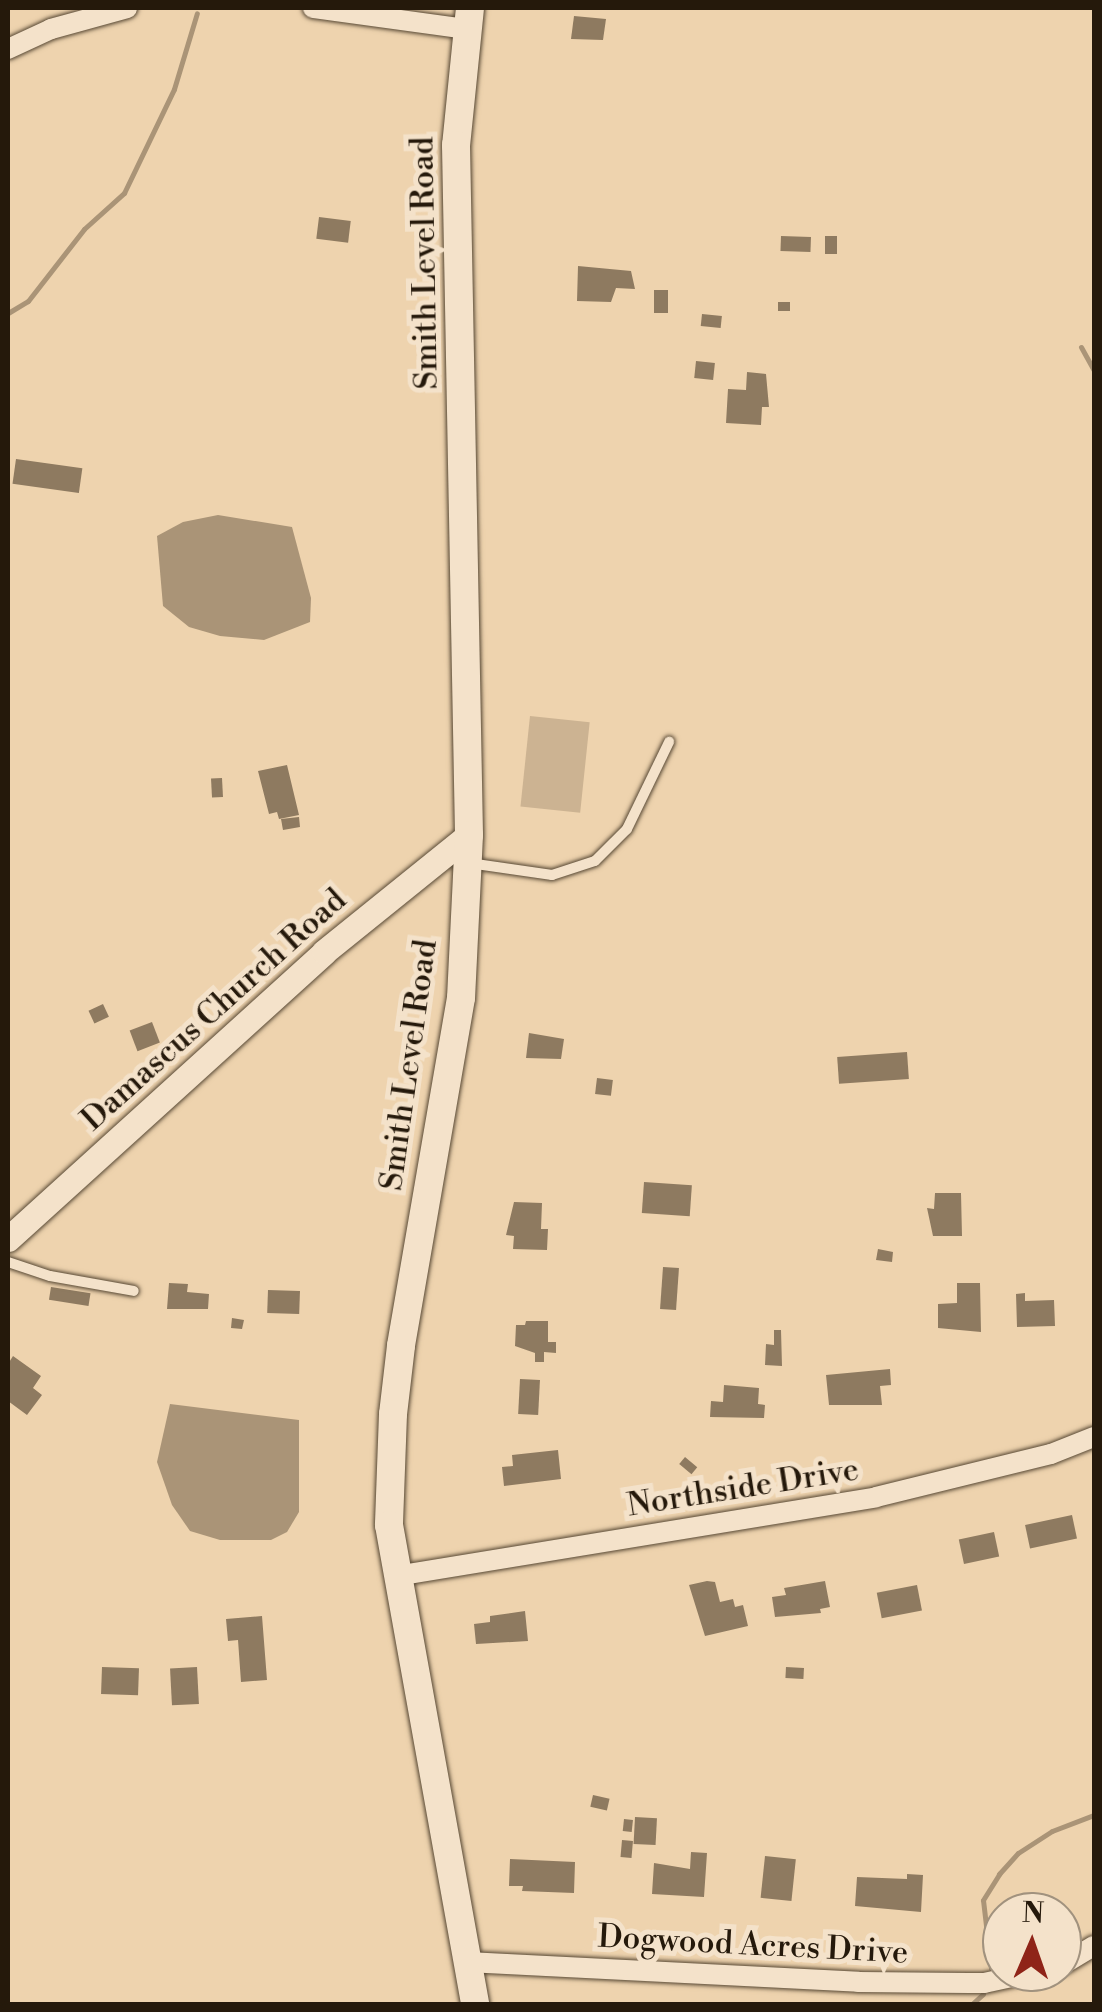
<!DOCTYPE html>
<style>
body{margin:0}
#map{position:relative;width:1102px;height:2012px;overflow:hidden;background:#eed3ae;font-family:"Libre Bodoni",serif}
div>[style]{position:absolute}
.green>*{inset:0;background:#ccb392;transform-origin:0 0}
.water>*{inset:0;background:#aa9477}
.stream>*{height:5px;margin:-2.5px;padding:0 2.5px;transform-origin:2.5px;border-radius:2.5px;background:#aa9477}
.building>*{inset:0;background:#8e7a60;transform-origin:0 0}
.roads{filter:drop-shadow(0 0 2px #574834) drop-shadow(0 0 2px #574834)}
.service>*{height:10px;margin:-5px;padding:0 5px;transform-origin:5px;border-radius:5px;background:#f4e2ca}
.minor>*{height:20px;margin:-10px;padding:0 10px;transform-origin:10px;border-radius:10px;background:#f4e2ca}
.tertiary>*{height:25px;margin:-12.5px;padding:0 12.5px;transform-origin:12.5px;border-radius:12.5px;background:#f4e2ca}
.secondary>*{height:28px;margin:-14px;padding:0 14px;transform-origin:14px;border-radius:14px;background:#f4e2ca}
span{translate:-50% -50%;white-space:nowrap;text-align:center;line-height:1.15;-webkit-text-stroke:10px #f4e2ca;paint-order:stroke}
.street-label{font-size:32px;color:#25190b}
.frame{position:absolute;inset:0;border:10px solid #25190b;pointer-events:none}
.north{position:absolute;left:982px;top:1892px;width:100px;height:100px;box-sizing:border-box;background:#f4e2ca;border:2px solid #a1927e;border-radius:50%;rotate:2deg;font-size:28px;font-weight:700;line-height:40px;text-align:center;color:#25190b}
.north::after{content:'';display:block;margin:auto;width:35px;height:45px;background:#8f2418;clip-path:polygon(50% 0,100% 100%,50% 72%,0 100%)}
</style>
<div id="map">
<div class="green">
<div style="left:530px;top:716px;width:60px;height:91px;rotate:6deg"></div>
</div>
<div class="water">
<div style="clip-path:polygon(218px 515px,292px 527px,311px 598px,310px 622px,264px 640px,220px 636px,189px 627px,163px 606px,157px 536px,183px 522px)"></div>
<div style="clip-path:polygon(170px 1404px,299px 1420px,299px 1512px,287px 1532px,271px 1540px,220px 1540px,190px 1531px,172px 1505px,157px 1462px)"></div>
</div>
<div class="stream">
<div style="left:8px;top:313px;width:23px;rotate:-31deg"></div>
<div style="left:28px;top:301px;width:91px;rotate:-52.1deg"></div>
<div style="left:84px;top:229px;width:54px;rotate:-42deg"></div>
<div style="left:124px;top:193px;width:115px;rotate:-64.3deg"></div>
<div style="left:174px;top:89px;width:79px;rotate:-73.2deg"></div>
<div style="left:1081px;top:347px;width:26px;rotate:61deg"></div>
<div style="left:991px;top:1968px;width:68px;rotate:-96.7deg"></div>
<div style="left:983px;top:1900px;width:31px;rotate:-58deg"></div>
<div style="left:999px;top:1874px;width:28px;rotate:-48deg"></div>
<div style="left:1018px;top:1853px;width:40px;rotate:-32.9deg"></div>
<div style="left:1052px;top:1831px;width:45px;rotate:-20.9deg"></div>
<div style="left:972px;top:2004px;width:15px;rotate:-42deg"></div>
</div>
<div class="building">
<div style="clip-path:polygon(574px 16px,606px 19px,603px 40px,571px 39px)"></div>
<div style="left:319px;top:217px;width:32px;height:22px;rotate:7deg"></div>
<div style="left:781px;top:236px;width:30px;height:15px;rotate:2deg"></div>
<div style="left:825px;top:236px;width:12px;height:18px"></div>
<div style="clip-path:polygon(578px 266px,631px 271px,635px 289px,616px 288px,611px 302px,577px 301px)"></div>
<div style="left:654px;top:290px;width:14px;height:23px"></div>
<div style="left:778px;top:302px;width:12px;height:9px"></div>
<div style="left:702px;top:314px;width:20px;height:12px;rotate:6deg"></div>
<div style="left:696px;top:361px;width:19px;height:17px;rotate:6deg"></div>
<div style="clip-path:polygon(747px 372px,766px 374px,769px 407px,762px 407px,761px 425px,726px 423px,728px 389px,746px 390px)"></div>
<div style="left:16px;top:459px;width:67px;height:25px;rotate:8deg"></div>
<div style="clip-path:polygon(287px 765px,299px 815px,279px 819px,277px 812px,269px 814px,258px 771px)"></div>
<div style="left:222px;top:778px;width:19px;height:11px;rotate:87deg"></div>
<div style="clip-path:polygon(299px 817px,300px 827px,283px 830px,281px 819px)"></div>
<div style="left:103px;top:1004px;width:14px;height:16px;rotate:65deg"></div>
<div style="left:152px;top:1022px;width:22px;height:24px;rotate:69deg"></div>
<div style="clip-path:polygon(529px 1033px,564px 1039px,561px 1059px,526px 1058px)"></div>
<div style="left:907px;top:1052px;width:27px;height:70px;rotate:86deg"></div>
<div style="left:597px;top:1078px;width:16px;height:16px;rotate:7deg"></div>
<div style="left:644px;top:1182px;width:48px;height:31px;rotate:4deg"></div>
<div style="clip-path:polygon(935px 1193px,961px 1193px,962px 1236px,933px 1236px,927px 1208px,934px 1209px)"></div>
<div style="clip-path:polygon(514px 1202px,542px 1203px,541px 1229px,548px 1229px,547px 1250px,513px 1249px,514px 1236px,506px 1235px)"></div>
<div style="clip-path:polygon(878px 1249px,893px 1252px,892px 1262px,876px 1260px)"></div>
<div style="left:663px;top:1267px;width:16px;height:42px;rotate:4deg"></div>
<div style="clip-path:polygon(169px 1283px,188px 1284px,187px 1292px,209px 1294px,208px 1309px,167px 1309px)"></div>
<div style="clip-path:polygon(957px 1283px,980px 1283px,981px 1332px,938px 1328px,938px 1304px,957px 1303px)"></div>
<div style="left:51px;top:1287px;width:40px;height:13px;rotate:9deg"></div>
<div style="left:268px;top:1290px;width:32px;height:23px;rotate:2deg"></div>
<div style="clip-path:polygon(1025px 1293px,1025px 1301px,1054px 1300px,1055px 1326px,1017px 1327px,1016px 1294px)"></div>
<div style="clip-path:polygon(232px 1318px,244px 1320px,242px 1329px,231px 1328px)"></div>
<div style="clip-path:polygon(526px 1321px,548px 1321px,548px 1342px,556px 1342px,556px 1353px,544px 1352px,544px 1362px,535px 1362px,535px 1353px,515px 1346px,516px 1325px,525px 1325px)"></div>
<div style="clip-path:polygon(774px 1330px,781px 1330px,782px 1366px,765px 1365px,766px 1344px,774px 1345px)"></div>
<div style="clip-path:polygon(13px 1356px,41px 1376px,33px 1388px,42px 1395px,27px 1415px,8px 1401px,8px 1364px)"></div>
<div style="clip-path:polygon(890px 1369px,891px 1385px,880px 1386px,882px 1405px,829px 1405px,826px 1375px)"></div>
<div style="left:520px;top:1379px;width:20px;height:35px;rotate:3deg"></div>
<div style="clip-path:polygon(724px 1385px,759px 1388px,758px 1404px,765px 1405px,764px 1418px,710px 1417px,711px 1401px,723px 1402px)"></div>
<div style="clip-path:polygon(558px 1450px,561px 1479px,504px 1486px,502px 1467px,513px 1466px,512px 1455px)"></div>
<div style="left:685px;top:1457px;width:16px;height:9px;rotate:40deg"></div>
<div style="left:1072px;top:1515px;width:24px;height:48px;rotate:78deg"></div>
<div style="left:994px;top:1532px;width:25px;height:36px;rotate:78deg"></div>
<div style="clip-path:polygon(707px 1581px,715px 1582px,720px 1602px,733px 1599px,735px 1607px,743px 1605px,748px 1626px,705px 1636px,689px 1585px)"></div>
<div style="clip-path:polygon(825px 1581px,830px 1607px,820px 1609px,821px 1613px,775px 1617px,772px 1597px,786px 1595px,784px 1588px)"></div>
<div style="left:917px;top:1585px;width:26px;height:41px;rotate:79deg"></div>
<div style="clip-path:polygon(525px 1611px,528px 1641px,476px 1644px,474px 1624px,490px 1622px,490px 1616px)"></div>
<div style="clip-path:polygon(262px 1616px,267px 1680px,241px 1682px,238px 1640px,228px 1641px,226px 1619px)"></div>
<div style="left:102px;top:1667px;width:37px;height:27px;rotate:2deg"></div>
<div style="left:197px;top:1667px;width:37px;height:27px;rotate:87deg"></div>
<div style="left:786px;top:1667px;width:18px;height:11px;rotate:3deg"></div>
<div style="left:593px;top:1795px;width:17px;height:12px;rotate:13deg"></div>
<div style="left:635px;top:1817px;width:22px;height:27px;rotate:3deg"></div>
<div style="left:624px;top:1819px;width:9px;height:12px;rotate:6deg"></div>
<div style="left:622px;top:1840px;width:11px;height:17px;rotate:5deg"></div>
<div style="clip-path:polygon(691px 1852px,707px 1853px,704px 1897px,652px 1894px,654px 1863px,690px 1869px)"></div>
<div style="left:765px;top:1856px;width:31px;height:42px;rotate:6deg"></div>
<div style="clip-path:polygon(510px 1859px,575px 1862px,574px 1893px,522px 1891px,523px 1886px,509px 1886px)"></div>
<div style="clip-path:polygon(907px 1874px,923px 1875px,921px 1912px,855px 1906px,857px 1877px,907px 1879px)"></div>
</div>
<div class="roads">
<div class="service">
<div style="left:469px;top:863px;width:84px;rotate:8.2deg"></div>
<div style="left:552px;top:875px;width:45px;rotate:-18deg"></div>
<div style="left:595px;top:861px;width:45px;rotate:-45deg"></div>
<div style="left:627px;top:829px;width:97px;rotate:-64.2deg"></div>
<div style="left:8px;top:1262px;width:44px;rotate:18.4deg"></div>
<div style="left:50px;top:1276px;width:85px;rotate:10.1deg"></div>
</div>
<div class="minor">
<div style="left:313px;top:8px;width:155px;rotate:7.8deg"></div>
<div style="left:8px;top:49px;width:47px;rotate:-24.9deg"></div>
<div style="left:51px;top:29px;width:79px;rotate:-15.4deg"></div>
<div style="left:396px;top:1576px;width:486px;rotate:-9.3deg"></div>
<div style="left:876px;top:1497px;width:180px;rotate:-13.8deg"></div>
<div style="left:1051px;top:1454px;width:46px;rotate:-21.6deg"></div>
<div style="left:467px;top:1962px;width:392px;rotate:2.9deg"></div>
<div style="left:858px;top:1982px;width:126px;rotate:0.5deg"></div>
<div style="left:984px;top:1983px;width:52px;rotate:-12.2deg"></div>
<div style="left:1062px;top:1965px;width:37px;rotate:-31deg"></div>
</div>
<div class="tertiary">
<div style="left:8px;top:1239px;width:427px;rotate:-42.2deg"></div>
<div style="left:324px;top:952px;width:186px;rotate:-38.9deg"></div>
</div>
<div class="secondary">
<div style="left:470px;top:8px;width:138px;rotate:95.8deg"></div>
<div style="left:456px;top:145px;width:690px;rotate:88.92deg"></div>
<div style="left:469px;top:835px;width:163px;rotate:92.8deg"></div>
<div style="left:461px;top:998px;width:353px;rotate:99.8deg"></div>
<div style="left:401px;top:1346px;width:68px;rotate:96.7deg"></div>
<div style="left:393px;top:1414px;width:111px;rotate:92.1deg"></div>
<div style="left:389px;top:1525px;width:487px;rotate:79.8deg"></div>
</div>
</div>
<div class="street-label">
<span style="left:425px;top:263px;rotate:-91deg">Smith Level Road</span>
<span style="left:214px;top:1010px;rotate:-42deg">Damascus Church Road</span>
<span style="left:409px;top:1065px;rotate:-82deg">Smith Level Road</span>
<span style="left:743px;top:1488px;rotate:-9deg">Northside Drive</span>
<span style="left:753px;top:1945px;rotate:3deg">Dogwood Acres Drive</span>
</div>
<div class="frame"></div>
<div class="north">N</div>
</div>
